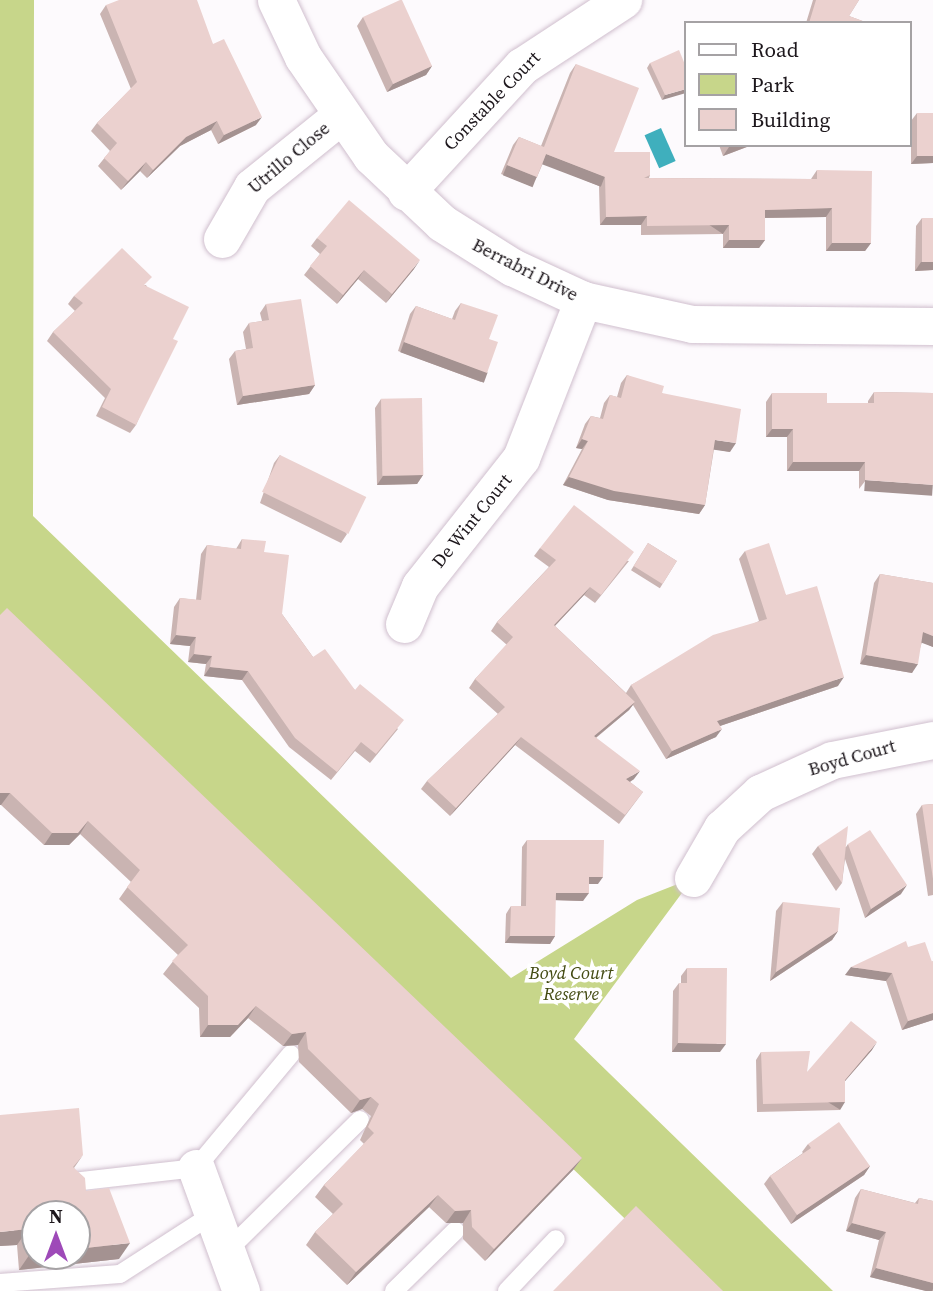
<!DOCTYPE html>
<style>
body{margin:0}
#map{position:relative;width:933px;height:1291px;overflow:hidden;background:#fdfafd;font-family:"Source Serif 4",serif}
div>[style]{position:absolute}
.green>*{inset:0;background:#c7d68a}
.water>*{inset:0;background:#3fafbd;transform-origin:0 0}
.roads{filter:drop-shadow(0 0 2px #d0bfce) drop-shadow(0 0 2px #d0bfce)}
.lane>*{height:18px;margin:-9px;padding:0 9px;transform-origin:9px;border-radius:9px;background:#fff}
.street>*{height:37px;margin:-18.5px;padding:0 18.5px;transform-origin:18.5px;border-radius:18.5px;background:#fff}
.wall>*{inset:0;background:#cab4b2;transform-origin:0 0}
.shaded-wall>*{inset:0;background:#a49291;transform-origin:0 0}
.building>*{inset:0;background:#ebd1cf;transform-origin:0 0}
span{translate:-50% -50%;white-space:nowrap;text-align:center;line-height:1.15;-webkit-text-stroke:7px #fff;paint-order:stroke}
.street-label{font-size:18px;color:#1d171c}
.park-label{font-size:18px;color:#424a11;font-style:italic}
.legend{position:absolute;left:684px;top:21px;width:228px;height:126px;box-sizing:border-box;background:#fff;border:2px solid #a5a2a4;margin:0;padding:9px 12px;list-style:none;font-size:21px;color:#1d171c}
.legend li{display:flex;align-items:center;gap:14px;height:35px}
.legend b{width:35px;border:2px solid #a5a2a4}
.north{position:absolute;left:21px;top:1200px;width:70px;height:70px;box-sizing:border-box;background:#fff;border:2px solid #a5a2a4;border-radius:50%;rotate:0deg;font-size:19px;font-weight:700;line-height:28px;text-align:center;color:#1d171c}
.north::after{content:'';display:block;margin:auto;width:24px;height:32px;background:#9e4ab8;clip-path:polygon(50% 0,100% 100%,50% 72%,0 100%)}
</style>
<div id="map">
<div class="green">
<div style="clip-path:polygon(0 0,34px 0,33px 516px,511px 978px,637px 900px,693px 878px,574px 1039px,833px 1291px,700px 1291px,0 617px)"></div>
</div>
<div class="water">
<div style="left:661px;top:128px;width:36px;height:18px;rotate:66deg"></div>
</div>
<div class="roads">
<div class="lane">
<div style="left:73px;top:1182px;width:124px;rotate:-6.5deg"></div>
<div style="left:196px;top:1168px;width:148px;rotate:-50.2deg"></div>
<div style="left:226px;top:1252px;width:188px;rotate:-44.6deg"></div>
<div style="left:0;top:1283px;width:120px;rotate:-4.3deg"></div>
<div style="left:120px;top:1274px;width:111px;rotate:-32.8deg"></div>
<div style="left:394px;top:1291px;width:86px;rotate:-44.5deg"></div>
<div style="left:507px;top:1291px;width:71px;rotate:-46.7deg"></div>
</div>
<div class="street">
<div style="left:276px;top:0;width:63px;rotate:64.7deg"></div>
<div style="left:303px;top:57px;width:120px;rotate:55.5deg"></div>
<div style="left:371px;top:156px;width:98px;rotate:43.3deg"></div>
<div style="left:442px;top:223px;width:83px;rotate:32.2deg"></div>
<div style="left:512px;top:267px;width:78px;rotate:24.9deg"></div>
<div style="left:583px;top:300px;width:112px;rotate:12.4deg"></div>
<div style="left:692px;top:324px;width:241px;rotate:0.5deg"></div>
<div style="left:406px;top:192px;width:171px;rotate:-47.4deg"></div>
<div style="left:522px;top:66px;width:121px;rotate:-33.2deg"></div>
<div style="left:222px;top:239px;width:60px;rotate:-60deg"></div>
<div style="left:252px;top:187px;width:113px;rotate:-38.9deg"></div>
<div style="left:404px;top:624px;width:41px;rotate:-67.2deg"></div>
<div style="left:420px;top:586px;width:163px;rotate:-51.7deg"></div>
<div style="left:521px;top:458px;width:170px;rotate:-68.6deg"></div>
<div style="left:693px;top:878px;width:58px;rotate:-59.9deg"></div>
<div style="left:722px;top:828px;width:52px;rotate:-42.6deg"></div>
<div style="left:760px;top:793px;width:79px;rotate:-24.6deg"></div>
<div style="left:832px;top:760px;width:103px;rotate:-11.2deg"></div>
<div style="left:196px;top:1168px;width:131px;rotate:69.9deg"></div>
</div>
</div>
<div class="wall">
<div style="clip-path:polygon(813px 0,859px 0,849px 16px,868px 23px,806px 23px)"></div>
<div style="clip-path:polygon(106px 5px,213px 44px,256px 125px,218px 144px,211px 130px,180px 146px,147px 178px,140px 171px,121px 190px,98px 166px,110px 151px,91px 131px,97px 123px,131px 89px,100px 14px)"></div>
<div style="clip-path:polygon(363px 17px,432px 66px,426px 75px,387px 92px,357px 26px)"></div>
<div style="clip-path:polygon(650px 63px,686px 67px,662px 100px,647px 68px)"></div>
<div style="clip-path:polygon(576px 64px,614px 152px,650px 175px,649px 178px,811px 179px,817px 170px,871px 243px,865px 251px,826px 251px,826px 217px,765px 218px,765px 240px,759px 248px,723px 248px,723px 234px,641px 235px,641px 225px,600px 225px,599px 186px,543px 163px,537px 177px,531px 186px,501px 174px,513px 145px,519px 137px,541px 146px,570px 73px)"></div>
<div style="clip-path:polygon(917px 113px,933px 163px,911px 164px,911px 121px)"></div>
<div style="clip-path:polygon(719px 145px,752px 145px,723px 156px)"></div>
<div style="clip-path:polygon(922px 218px,933px 218px,933px 270px,915px 271px,916px 226px)"></div>
<div style="clip-path:polygon(317px 238px,414px 269px,386px 303px,358px 279px,337px 304px,304px 275px,320px 254px,311px 246px)"></div>
<div style="clip-path:polygon(146px 285px,173px 339px,136px 425px,130px 433px,96px 416px,105px 398px,47px 341px,53px 332px,75px 311px,68px 304px,74px 296px)"></div>
<div style="clip-path:polygon(461px 303px,489px 339px,487px 373px,481px 382px,398px 351px,410px 314px,416px 306px,452px 319px,455px 311px)"></div>
<div style="clip-path:polygon(266px 304px,315px 385px,309px 394px,237px 405px,229px 359px,235px 351px,246px 349px,243px 332px,249px 323px,262px 321px,260px 313px)"></div>
<div style="clip-path:polygon(627px 375px,662px 393px,730px 452px,714px 449px,705px 505px,699px 514px,608px 500px,563px 485px,582px 449px,576px 448px,585px 424px,591px 416px,600px 418px,604px 403px,610px 395px,617px 397px,621px 383px)"></div>
<div style="clip-path:polygon(874px 392px,933px 393px,859px 489px,859px 471px,787px 471px,787px 437px,766px 437px,766px 402px,772px 393px,827px 403px,868px 403px,868px 401px)"></div>
<div style="clip-path:polygon(381px 399px,423px 475px,417px 484px,377px 485px,375px 408px)"></div>
<div style="clip-path:polygon(280px 455px,347px 534px,341px 543px,260px 503px,274px 463px)"></div>
<div style="clip-path:polygon(242px 539px,264px 552px,282px 614px,313px 657px,355px 690px,398px 729px,370px 763px,355px 751px,331px 780px,289px 747px,242px 680px,204px 676px,206px 664px,188px 662px,190px 646px,170px 644px,174px 607px,180px 598px,196px 600px,201px 554px,207px 545px,236px 549px)"></div>
<div style="left:648px;top:543px;width:34px;height:32px;rotate:32deg"></div>
<div style="clip-path:polygon(540px 548px,629px 561px,595px 603px,584px 595px,555px 626px,626px 693px,631px 685px,759px 621px,739px 559px,745px 551px,786px 595px,838px 686px,720px 726px,716px 737px,666px 759px,633px 705px,629px 710px,596px 738px,634px 779px,630px 782px,643px 792px,619px 824px,515px 745px,450px 816px,421px 789px,427px 781px,498px 714px,469px 688px,475px 679px,507px 645px,491px 631px,497px 622px,549px 567px,534px 556px)"></div>
<div style="clip-path:polygon(880px 574px,933px 583px,933px 647px,922px 642px,912px 673px,860px 664px,874px 583px)"></div>
<div style="clip-path:polygon(0 615px,582px 1158px,573px 1170px,485px 1261px,463px 1239px,463px 1223px,446px 1223px,429px 1207px,347px 1285px,306px 1245px,315px 1232px,333px 1214px,315px 1197px,324px 1185px,364px 1144px,360px 1140px,371px 1116px,362px 1109px,351px 1113px,299px 1062px,298px 1045px,283px 1046px,248px 1018px,230px 1037px,200px 1037px,199px 1008px,163px 974px,178px 955px,119px 899px,131px 882px,80px 834px,69px 845px,44px 845px,1px 805px)"></div>
<div style="clip-path:polygon(933px 804px,933px 895px,928px 896px,916px 814px,922px 805px)"></div>
<div style="clip-path:polygon(527px 840px,598px 884px,589px 884px,583px 901px,555px 900px,555px 936px,550px 944px,505px 943px,506px 914px,511px 906px,521px 906px,522px 847px)"></div>
<div style="clip-path:polygon(848px 844px,901px 894px,865px 918px,845px 859px,842px 883px,836px 891px,812px 854px,818px 846px,846px 847px)"></div>
<div style="clip-path:polygon(783px 902px,838px 931px,832px 940px,770px 981px,776px 911px)"></div>
<div style="clip-path:polygon(908px 947px,932px 962px,933px 961px,933px 1020px,902px 1030px,886px 981px,845px 975px)"></div>
<div style="clip-path:polygon(687px 968px,720px 1052px,672px 1052px,673px 991px,679px 983px,681px 983px,681px 976px)"></div>
<div style="clip-path:polygon(872px 1050px,845px 1081px,840px 1110px,757px 1112px,756px 1060px,761px 1052px,807px 1072px)"></div>
<div style="clip-path:polygon(808px 1144px,870px 1166px,864px 1175px,791px 1224px,764px 1184px,770px 1176px,803px 1153px,802px 1152px)"></div>
<div style="clip-path:polygon(83px 1155px,74px 1168px,86px 1191px,119px 1259px,19px 1270px,17px 1245px,0 1246px)"></div>
<div style="clip-path:polygon(861px 1189px,915px 1203px,919px 1198px,933px 1201px,933px 1291px,926px 1291px,870px 1277px,879px 1240px,846px 1231px,855px 1198px)"></div>
</div>
<div class="shaded-wall">
<div style="clip-path:polygon(432px 66px,426px 75px,387px 92px,393px 84px)"></div>
<div style="clip-path:polygon(686px 89px,686px 93px,662px 100px,665px 95px)"></div>
<div style="clip-path:polygon(262px 117px,256px 125px,218px 144px,224px 135px)"></div>
<div style="clip-path:polygon(217px 121px,211px 130px,180px 146px,147px 178px,153px 170px,186px 137px)"></div>
<div style="clip-path:polygon(734px 145px,752px 145px,723px 156px,729px 147px)"></div>
<div style="left:546px;top:154px;width:63px;height:11px;rotate:21deg"></div>
<div style="clip-path:polygon(933px 155px,933px 163px,911px 164px,917px 156px)"></div>
<div style="clip-path:polygon(146px 162px,140px 171px,121px 190px,128px 181px)"></div>
<div style="left:507px;top:165px;width:32px;height:11px;rotate:22deg"></div>
<div style="clip-path:polygon(832px 208px,826px 217px,759px 218px,765px 210px)"></div>
<div style="clip-path:polygon(647px 216px,641px 225px,600px 225px,606px 217px)"></div>
<div style="left:729px;top:225px;width:11px;height:82px;rotate:124deg"></div>
<div style="clip-path:polygon(729px 240px,765px 240px,759px 248px,723px 248px)"></div>
<div style="clip-path:polygon(832px 243px,871px 243px,865px 251px,826px 251px)"></div>
<div style="clip-path:polygon(420px 260px,414px 269px,386px 303px,392px 294px)"></div>
<div style="clip-path:polygon(921px 262px,933px 262px,933px 270px,915px 271px)"></div>
<div style="clip-path:polygon(364px 270px,358px 279px,337px 304px,343px 295px)"></div>
<div style="left:404px;top:342px;width:89px;height:11px;rotate:20deg"></div>
<div style="clip-path:polygon(315px 385px,309px 394px,237px 405px,243px 396px)"></div>
<div style="clip-path:polygon(772px 429px,793px 429px,787px 437px,766px 437px)"></div>
<div style="clip-path:polygon(582px 439px,588px 441px,582px 449px,576px 448px)"></div>
<div style="clip-path:polygon(715px 440px,736px 443px,730px 452px,709px 449px)"></div>
<div style="clip-path:polygon(793px 462px,865px 462px,859px 471px,787px 471px)"></div>
<div style="clip-path:polygon(423px 475px,417px 484px,377px 485px,383px 476px)"></div>
<div style="clip-path:polygon(569px 477px,705px 505px,699px 514px,608px 500px,563px 485px)"></div>
<div style="left:865px;top:480px;width:68px;height:11px;rotate:4deg"></div>
<div style="clip-path:polygon(590px 587px,584px 595px,548px 633px,554px 625px)"></div>
<div style="clip-path:polygon(923px 632px,933px 636px,933px 647px,917px 641px)"></div>
<div style="clip-path:polygon(176px 635px,196px 637px,190px 646px,170px 644px)"></div>
<div style="clip-path:polygon(194px 654px,212px 656px,206px 664px,188px 662px)"></div>
<div style="clip-path:polygon(866px 655px,918px 664px,912px 673px,860px 664px)"></div>
<div style="clip-path:polygon(210px 667px,248px 671px,242px 680px,204px 676px)"></div>
<div style="clip-path:polygon(844px 677px,838px 686px,711px 729px,717px 721px)"></div>
<div style="clip-path:polygon(635px 702px,629px 710px,588px 744px,594px 736px)"></div>
<div style="clip-path:polygon(722px 729px,716px 737px,666px 759px,672px 751px)"></div>
<div style="clip-path:polygon(521px 737px,515px 745px,450px 816px,456px 808px)"></div>
<div style="clip-path:polygon(640px 771px,634px 779px,620px 788px,626px 779px)"></div>
<div style="clip-path:polygon(0 793px,10px 793px,1px 805px,0 805px)"></div>
<div style="clip-path:polygon(88px 821px,80px 834px,69px 845px,44px 845px,52px 833px)"></div>
<div style="clip-path:polygon(589px 877px,603px 877px,598px 884px,584px 884px)"></div>
<div style="clip-path:polygon(907px 885px,901px 894px,865px 918px,871px 909px)"></div>
<div style="clip-path:polygon(556px 893px,589px 893px,583px 901px,550px 900px)"></div>
<div style="clip-path:polygon(838px 931px,832px 940px,770px 981px,776px 972px)"></div>
<div style="clip-path:polygon(510px 936px,555px 936px,550px 944px,505px 943px)"></div>
<div style="clip-path:polygon(851px 967px,892px 973px,886px 981px,845px 975px)"></div>
<div style="clip-path:polygon(256px 1006px,248px 1018px,230px 1037px,200px 1037px,208px 1025px)"></div>
<div style="clip-path:polygon(933px 1013px,933px 1020px,902px 1030px,908px 1021px)"></div>
<div style="clip-path:polygon(306px 1032px,298px 1045px,283px 1046px,292px 1034px)"></div>
<div style="clip-path:polygon(877px 1042px,872px 1050px,839px 1088px,845px 1080px)"></div>
<div style="clip-path:polygon(678px 1043px,726px 1044px,720px 1052px,672px 1052px)"></div>
<div style="clip-path:polygon(371px 1097px,362px 1109px,351px 1113px,360px 1100px)"></div>
<div style="left:845px;top:1102px;width:9px;height:82px;rotate:122deg"></div>
<div style="clip-path:polygon(582px 1158px,573px 1170px,485px 1261px,494px 1249px)"></div>
<div style="clip-path:polygon(870px 1166px,864px 1175px,791px 1224px,797px 1215px)"></div>
<div style="clip-path:polygon(438px 1195px,429px 1207px,347px 1285px,356px 1272px)"></div>
<div style="clip-path:polygon(471px 1210px,463px 1223px,446px 1223px,455px 1211px)"></div>
<div style="clip-path:polygon(852px 1223px,886px 1232px,879px 1240px,846px 1231px)"></div>
<div style="clip-path:polygon(28px 1229px,17px 1245px,0 1246px,0 1232px)"></div>
<div style="clip-path:polygon(130px 1243px,119px 1259px,19px 1270px,30px 1254px,35px 1254px,35px 1256px,77px 1256px,77px 1249px)"></div>
<div style="clip-path:polygon(876px 1268px,933px 1283px,933px 1289px,932px 1291px,926px 1291px,870px 1277px)"></div>
</div>
<div class="building">
<div style="clip-path:polygon(119px 0,197px 0,213px 44px,224px 39px,262px 117px,224px 135px,217px 121px,186px 137px,153px 170px,146px 162px,128px 181px,104px 158px,117px 143px,97px 123px,137px 82px,106px 5px)"></div>
<div style="clip-path:polygon(400px 0,402px 0,432px 66px,393px 84px,363px 17px)"></div>
<div style="clip-path:polygon(816px 0,859px 0,849px 16px,868px 23px,809px 23px)"></div>
<div style="clip-path:polygon(679px 50px,686px 67px,686px 89px,665px 95px,650px 63px)"></div>
<div style="clip-path:polygon(576px 64px,639px 88px,614px 152px,650px 152px,650px 175px,644px 178px,817px 179px,817px 170px,872px 171px,871px 243px,832px 243px,832px 208px,765px 210px,765px 240px,729px 240px,729px 225px,647px 226px,647px 216px,606px 217px,605px 177px,546px 154px,537px 177px,507px 165px,519px 137px,544px 147px)"></div>
<div style="left:917px;top:113px;width:16px;height:43px"></div>
<div style="clip-path:polygon(349px 200px,420px 260px,392px 294px,364px 270px,343px 295px,310px 266px,327px 246px,317px 238px)"></div>
<div style="left:922px;top:218px;width:11px;height:44px"></div>
<div style="clip-path:polygon(122px 248px,152px 277px,144px 285px,189px 307px,173px 339px,178px 341px,136px 425px,102px 407px,111px 389px,53px 332px,83px 303px,74px 296px)"></div>
<div style="clip-path:polygon(301px 299px,315px 385px,243px 396px,235px 351px,253px 348px,249px 323px,269px 320px,266px 304px)"></div>
<div style="clip-path:polygon(461px 303px,498px 315px,489px 339px,498px 342px,487px 373px,404px 342px,416px 306px,455px 320px)"></div>
<div style="clip-path:polygon(627px 375px,664px 386px,662px 393px,741px 409px,736px 443px,715px 440px,705px 505px,614px 491px,569px 477px,588px 441px,582px 439px,591px 416px,603px 419px,610px 395px,621px 398px)"></div>
<div style="clip-path:polygon(874px 392px,933px 393px,933px 485px,865px 480px,865px 462px,793px 462px,793px 429px,772px 429px,772px 393px,827px 393px,827px 403px,874px 403px)"></div>
<div style="left:422px;top:398px;width:77px;height:41px;rotate:89deg"></div>
<div style="left:280px;top:455px;width:96px;height:41px;rotate:26deg"></div>
<div style="clip-path:polygon(574px 505px,634px 552px,601px 595px,590px 587px,554px 625px,635px 702px,594px 736px,640px 771px,626px 779px,643px 792px,625px 815px,521px 737px,456px 808px,427px 781px,505px 707px,475px 679px,513px 637px,497px 622px,556px 560px,540px 548px)"></div>
<div style="clip-path:polygon(242px 539px,266px 541px,264px 552px,289px 555px,282px 614px,313px 657px,325px 649px,355px 690px,360px 684px,404px 720px,376px 754px,361px 742px,337px 772px,295px 738px,248px 671px,210px 667px,212px 656px,194px 654px,196px 637px,176px 635px,180px 598px,201px 600px,207px 545px,241px 549px)"></div>
<div style="left:648px;top:543px;width:34px;height:27px;rotate:32deg"></div>
<div style="clip-path:polygon(769px 543px,786px 595px,817px 586px,844px 677px,717px 721px,722px 729px,672px 751px,631px 685px,713px 635px,767px 619px,745px 551px)"></div>
<div style="clip-path:polygon(880px 574px,933px 583px,933px 636px,923px 632px,918px 664px,866px 655px)"></div>
<div style="clip-path:polygon(7px 608px,582px 1158px,494px 1249px,472px 1227px,471px 1210px,455px 1211px,438px 1195px,356px 1272px,315px 1232px,343px 1204px,324px 1185px,374px 1133px,368px 1127px,379px 1104px,371px 1097px,360px 1100px,308px 1049px,306px 1032px,292px 1034px,256px 1006px,238px 1025px,208px 1025px,208px 996px,172px 961px,188px 945px,127px 887px,140px 870px,88px 821px,78px 833px,52px 833px,10px 793px,0 793px,0 615px)"></div>
<div style="clip-path:polygon(933px 804px,933px 879px,922px 805px)"></div>
<div style="clip-path:polygon(848px 826px,842px 883px,818px 846px)"></div>
<div style="clip-path:polygon(870px 830px,907px 885px,871px 909px,848px 844px)"></div>
<div style="clip-path:polygon(527px 840px,604px 840px,603px 877px,589px 877px,589px 893px,556px 893px,555px 936px,510px 936px,511px 906px,526px 906px)"></div>
<div style="clip-path:polygon(783px 902px,840px 908px,838px 931px,776px 972px)"></div>
<div style="clip-path:polygon(906px 941px,908px 947px,925px 942px,932px 962px,933px 961px,933px 1013px,908px 1021px,892px 973px,851px 967px)"></div>
<div style="clip-path:polygon(687px 968px,727px 968px,726px 1044px,678px 1043px,679px 983px,687px 983px)"></div>
<div style="clip-path:polygon(851px 1021px,877px 1042px,845px 1080px,845px 1102px,763px 1104px,761px 1052px,810px 1051px,807px 1072px)"></div>
<div style="clip-path:polygon(79px 1108px,83px 1155px,73px 1167px,85px 1178px,86px 1191px,109px 1188px,130px 1243px,77px 1249px,77px 1214px,35px 1214px,35px 1254px,30px 1254px,28px 1229px,0 1232px,0 1115px)"></div>
<div style="clip-path:polygon(839px 1122px,870px 1166px,797px 1215px,770px 1176px,811px 1148px,808px 1144px)"></div>
<div style="clip-path:polygon(861px 1189px,918px 1204px,919px 1198px,933px 1201px,933px 1283px,876px 1268px,886px 1232px,852px 1223px)"></div>
<div style="clip-path:polygon(636px 1206px,723px 1291px,553px 1291px)"></div>
</div>
<div class="street-label">
<span style="left:492px;top:101px;rotate:-46deg">Constable Court</span>
<span style="left:289px;top:158px;rotate:-40deg">Utrillo Close</span>
<span style="left:525px;top:270px;rotate:27deg">Berrabri Drive</span>
<span style="left:472px;top:521px;rotate:-51deg">De Wint Court</span>
<span style="left:852px;top:758px;rotate:-16deg">Boyd Court</span>
</div>
<div class="park-label">
<span style="left:571px;top:984px">Boyd Court<br>Reserve</span>
</div>
<ul class="legend">
<li><b style="height:9px;background:#fff"></b>Road</li>
<li><b style="height:19px;background:#c7d68a"></b>Park</li>
<li><b style="height:19px;background:#ebd1cf"></b>Building</li>
</ul>
<div class="north">N</div>
</div>
